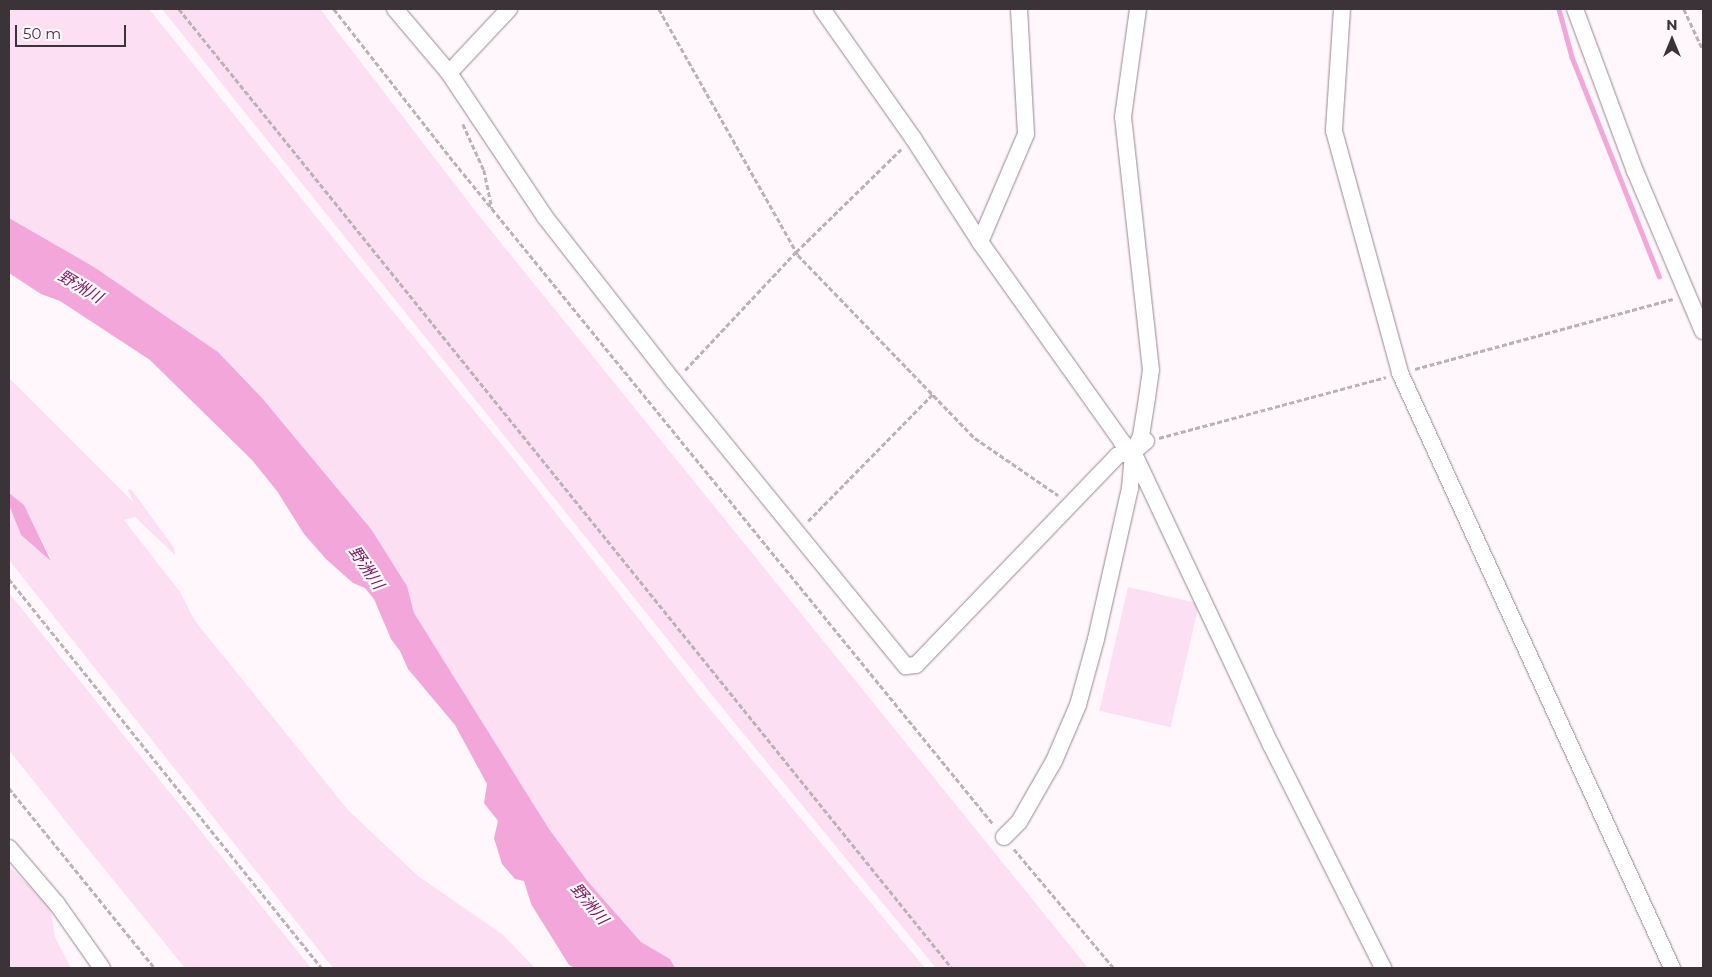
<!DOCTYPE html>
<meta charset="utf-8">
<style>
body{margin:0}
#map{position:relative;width:1712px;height:977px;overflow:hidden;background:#fff7fc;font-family:Montserrat,"Noto Sans JP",sans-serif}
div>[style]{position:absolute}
.green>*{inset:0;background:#fcdff2;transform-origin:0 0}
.water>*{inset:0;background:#f3a6da}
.stream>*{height:4.5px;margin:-2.25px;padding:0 2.25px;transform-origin:2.25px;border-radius:2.25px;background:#f3a6da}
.path>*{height:2.5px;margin-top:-1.25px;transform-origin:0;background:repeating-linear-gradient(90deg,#bab2b7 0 5px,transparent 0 7.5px)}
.roads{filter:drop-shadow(0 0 1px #988792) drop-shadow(0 0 1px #988792)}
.minor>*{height:16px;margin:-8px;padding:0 8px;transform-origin:8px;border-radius:8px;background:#fff}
span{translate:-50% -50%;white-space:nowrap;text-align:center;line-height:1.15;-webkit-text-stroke:4.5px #fff7fc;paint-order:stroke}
.water-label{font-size:16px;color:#741d5f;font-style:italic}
.frame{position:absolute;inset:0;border:10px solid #3b3338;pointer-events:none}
.north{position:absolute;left:1647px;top:15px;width:50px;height:50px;-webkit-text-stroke:4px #fff7fc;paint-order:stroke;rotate:0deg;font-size:14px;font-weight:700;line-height:20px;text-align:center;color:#3b3338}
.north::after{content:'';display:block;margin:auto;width:18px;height:22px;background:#3b3338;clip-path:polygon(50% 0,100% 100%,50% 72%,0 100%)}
.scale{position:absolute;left:15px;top:25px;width:111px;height:22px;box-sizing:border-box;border:2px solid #3b3338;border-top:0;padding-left:6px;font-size:15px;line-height:18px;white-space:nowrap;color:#3b3338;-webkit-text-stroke:4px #fff7fc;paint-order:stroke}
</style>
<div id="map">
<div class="green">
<div style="clip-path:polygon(9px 9px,149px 9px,342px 249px,515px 461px,695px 691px,925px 968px,675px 968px,670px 959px,641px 942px,589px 883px,549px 829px,414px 613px,407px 586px,371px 529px,262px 398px,218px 352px,94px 267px,9px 218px)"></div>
<div style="clip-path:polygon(162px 9px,320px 9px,480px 217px,1088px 968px,936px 968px,733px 721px)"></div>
<div style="clip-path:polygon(9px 378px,134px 503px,128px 490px,131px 489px,174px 548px,175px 555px,135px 517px,124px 520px,180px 592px,195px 621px,348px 810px,418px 876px,502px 934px,535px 968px,333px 968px,9px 560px,9px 505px,21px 535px,51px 559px,24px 505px,9px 493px)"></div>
<div style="left:1128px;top:587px;width:73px;height:127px;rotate:13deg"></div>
<div style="clip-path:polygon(9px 593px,225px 861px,311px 968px,185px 968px,67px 823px,9px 750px)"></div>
<div style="clip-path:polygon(9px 866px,50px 907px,55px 937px,71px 968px,9px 968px)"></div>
</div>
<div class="water">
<div style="clip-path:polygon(9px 218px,94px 267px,218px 352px,262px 398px,371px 529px,407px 586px,414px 613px,549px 829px,589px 883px,641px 942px,670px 959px,675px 968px,575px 968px,569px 965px,531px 904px,524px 881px,515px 879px,502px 864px,494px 838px,498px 821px,484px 803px,487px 784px,455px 725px,408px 669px,400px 651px,391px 639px,374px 599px,365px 588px,353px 583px,326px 559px,304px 534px,277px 491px,252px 460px,150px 360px,60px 301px,41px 294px,9px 273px)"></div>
<div style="clip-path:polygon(9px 493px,24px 505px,51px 561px,21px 535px,9px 505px)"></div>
</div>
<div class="stream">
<div style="left:1559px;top:9px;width:50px;rotate:74.8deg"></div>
<div style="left:1572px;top:57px;width:236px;rotate:68.3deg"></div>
</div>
<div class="path">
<div style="left:179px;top:9px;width:1232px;rotate:51.13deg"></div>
<div style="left:334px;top:9px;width:194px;rotate:51.9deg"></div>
<div style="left:454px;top:162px;width:855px;rotate:50.84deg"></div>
<div style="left:659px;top:9px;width:283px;rotate:60.5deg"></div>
<div style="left:798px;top:255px;width:255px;rotate:46deg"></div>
<div style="left:975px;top:438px;width:101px;rotate:34.5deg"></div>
<div style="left:1684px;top:9px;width:45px;rotate:65.1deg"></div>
<div style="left:463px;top:124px;width:51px;rotate:65.5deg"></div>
<div style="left:484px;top:170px;width:39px;rotate:78deg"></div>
<div style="left:1415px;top:369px;width:267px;rotate:-15.2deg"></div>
<div style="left:685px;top:370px;width:162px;rotate:-46.8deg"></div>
<div style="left:796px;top:252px;width:147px;rotate:-44.4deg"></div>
<div style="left:1159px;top:438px;width:235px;rotate:-15deg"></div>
<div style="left:808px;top:521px;width:178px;rotate:-45.5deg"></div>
<div style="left:9px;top:579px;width:499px;rotate:51.2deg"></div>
<div style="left:9px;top:788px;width:232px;rotate:51deg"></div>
<div style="left:1014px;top:849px;width:155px;rotate:50deg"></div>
</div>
<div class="roads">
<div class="minor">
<div style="left:395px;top:9px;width:84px;rotate:49.8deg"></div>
<div style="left:449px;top:73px;width:173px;rotate:56.3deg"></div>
<div style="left:545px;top:217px;width:209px;rotate:52deg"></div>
<div style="left:674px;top:382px;width:367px;rotate:50.8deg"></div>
<div style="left:906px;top:666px;width:10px;rotate:-6deg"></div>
<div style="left:916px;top:665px;width:291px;rotate:-46.1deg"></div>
<div style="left:1118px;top:455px;width:15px;rotate:-11deg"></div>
<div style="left:1133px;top:452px;width:17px;rotate:-40deg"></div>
<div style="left:822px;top:9px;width:158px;rotate:54.8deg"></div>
<div style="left:913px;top:138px;width:124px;rotate:57.2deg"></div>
<div style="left:980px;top:242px;width:245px;rotate:54.6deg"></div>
<div style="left:1122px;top:442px;width:15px;rotate:42deg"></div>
<div style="left:1133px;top:452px;width:324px;rotate:64.8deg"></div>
<div style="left:1271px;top:745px;width:250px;rotate:63.3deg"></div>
<div style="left:1342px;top:9px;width:122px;rotate:93.8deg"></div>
<div style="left:1334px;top:131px;width:251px;rotate:74.7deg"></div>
<div style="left:1400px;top:373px;width:654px;rotate:65.43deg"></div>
<div style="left:1575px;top:9px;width:173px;rotate:69.7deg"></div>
<div style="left:1635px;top:171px;width:174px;rotate:67deg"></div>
<div style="left:449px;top:73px;width:88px;rotate:-46.8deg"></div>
<div style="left:980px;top:242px;width:117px;rotate:-66.9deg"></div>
<div style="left:1026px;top:134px;width:125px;rotate:-93.2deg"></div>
<div style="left:1004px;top:837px;width:21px;rotate:-45deg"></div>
<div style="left:1019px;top:822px;width:70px;rotate:-60.2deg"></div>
<div style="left:1054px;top:761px;width:61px;rotate:-66.8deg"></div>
<div style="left:1078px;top:705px;width:68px;rotate:-74.7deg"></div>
<div style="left:1096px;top:639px;width:155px;rotate:-77.3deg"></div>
<div style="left:1130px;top:488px;width:36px;rotate:-85deg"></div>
<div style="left:1133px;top:452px;width:18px;rotate:-63deg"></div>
<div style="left:1141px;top:436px;width:38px;rotate:-81deg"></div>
<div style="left:1147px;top:398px;width:28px;rotate:-82deg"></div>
<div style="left:1151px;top:370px;width:255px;rotate:-96.3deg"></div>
<div style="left:1123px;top:117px;width:109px;rotate:-82.1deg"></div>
<div style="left:9px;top:848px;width:74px;rotate:49.4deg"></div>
<div style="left:57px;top:904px;width:78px;rotate:54.9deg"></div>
</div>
</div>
<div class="water-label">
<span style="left:80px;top:287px;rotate:31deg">野洲川</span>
<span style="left:366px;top:568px;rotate:56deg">野洲川</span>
<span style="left:589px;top:904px;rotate:50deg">野洲川</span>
</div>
<div class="frame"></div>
<div class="north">N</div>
<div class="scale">50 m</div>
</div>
